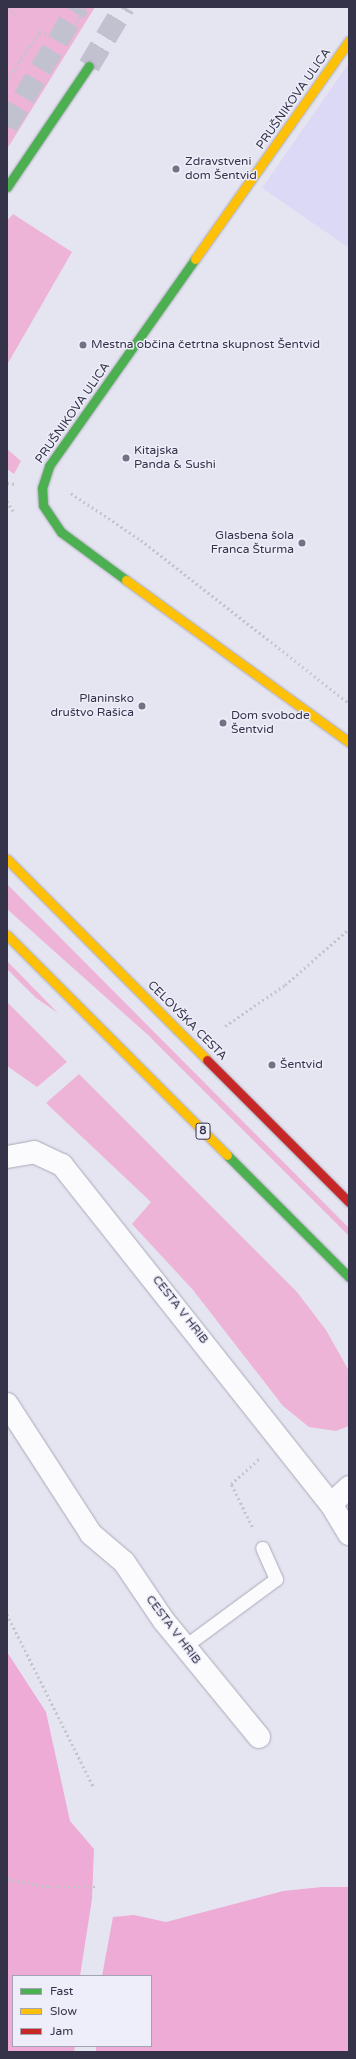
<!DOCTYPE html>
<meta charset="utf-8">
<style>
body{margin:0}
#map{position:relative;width:356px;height:2059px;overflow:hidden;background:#e5e5f1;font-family:"Varela Round",sans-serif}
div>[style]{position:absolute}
.built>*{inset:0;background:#dbd9f5}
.green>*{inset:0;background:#edb4d8}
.forest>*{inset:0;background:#eeabd6}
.highway-tunnel>*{height:22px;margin-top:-11px;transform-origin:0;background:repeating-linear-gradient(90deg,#c2c1d0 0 22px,transparent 0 33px)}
.path>*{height:2.5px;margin-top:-1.25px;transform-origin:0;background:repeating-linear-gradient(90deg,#c5c4cc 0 2px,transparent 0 5px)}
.roads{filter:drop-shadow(0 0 1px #aaa9b9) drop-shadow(0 0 1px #aaa9b9)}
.lane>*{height:13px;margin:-6.5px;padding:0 6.5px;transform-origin:6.5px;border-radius:6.5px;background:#fbfbfd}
.street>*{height:22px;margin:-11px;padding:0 11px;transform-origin:11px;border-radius:11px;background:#fbfbfd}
.fast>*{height:9px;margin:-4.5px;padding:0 4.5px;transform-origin:4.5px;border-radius:4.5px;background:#4caf50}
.slow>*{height:9px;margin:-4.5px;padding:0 4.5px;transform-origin:4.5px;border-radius:4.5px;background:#ffc107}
.jam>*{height:9px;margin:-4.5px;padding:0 4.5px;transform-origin:4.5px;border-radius:4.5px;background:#c62828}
.dots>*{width:11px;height:11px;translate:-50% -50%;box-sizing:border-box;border:2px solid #eeeefa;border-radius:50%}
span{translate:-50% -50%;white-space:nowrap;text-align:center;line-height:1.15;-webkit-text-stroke:3px #eeeefa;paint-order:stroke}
.shield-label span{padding:1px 3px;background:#eeeefa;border:1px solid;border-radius:3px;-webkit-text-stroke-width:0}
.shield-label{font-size:11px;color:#35334a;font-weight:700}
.street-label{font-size:12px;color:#35334a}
.poi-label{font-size:12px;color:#35334a}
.left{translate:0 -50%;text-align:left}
.right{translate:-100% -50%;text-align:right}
.frame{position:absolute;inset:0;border:8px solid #35334a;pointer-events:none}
.legend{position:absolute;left:12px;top:1975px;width:140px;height:72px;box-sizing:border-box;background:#eeeefa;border:1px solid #a4a3b4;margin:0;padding:5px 7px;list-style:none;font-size:12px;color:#35334a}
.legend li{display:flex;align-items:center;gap:8px;height:20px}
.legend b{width:20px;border:1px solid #a4a3b4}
</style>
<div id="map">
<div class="built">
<div style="clip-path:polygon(349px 63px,349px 248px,262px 188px)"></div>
</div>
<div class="green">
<div style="clip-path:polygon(7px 7px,95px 7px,7px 149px)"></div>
<div style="clip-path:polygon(13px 214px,72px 252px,7px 365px,7px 221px)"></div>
<div style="clip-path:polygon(7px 449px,21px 461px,14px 474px,7px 469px)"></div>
<div style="clip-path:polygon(7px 884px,349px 1228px,349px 1236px,148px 1035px,7px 909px)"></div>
<div style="clip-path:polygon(7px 961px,58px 1013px,36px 998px,7px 969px)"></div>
<div style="clip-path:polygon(7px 1002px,67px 1062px,37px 1087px,7px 1066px)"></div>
<div style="clip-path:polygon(79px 1074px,297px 1292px,326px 1330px,349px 1371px,349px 1426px,336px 1431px,309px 1427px,283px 1406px,193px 1290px,132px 1224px,151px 1202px,46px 1103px)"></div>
</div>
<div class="forest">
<div style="clip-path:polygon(7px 1652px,46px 1712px,70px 1821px,94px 1849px,92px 1899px,80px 1976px,13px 1976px,13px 2046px,75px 2046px,74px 2052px,7px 2052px)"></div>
<div style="clip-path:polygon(322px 1887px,349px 1887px,349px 2052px,96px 2052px,96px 2046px,151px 2046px,151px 1976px,102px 1976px,113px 1917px,134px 1915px,166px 1922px,283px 1891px)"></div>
</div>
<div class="highway-tunnel">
<div style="left:7px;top:8px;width:1px;rotate:-45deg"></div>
<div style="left:89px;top:66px;width:69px;rotate:-59.3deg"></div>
<div style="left:7px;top:126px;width:139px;rotate:-59.2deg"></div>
</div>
<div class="path">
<div style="left:7px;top:80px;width:59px;rotate:-56deg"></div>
<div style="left:40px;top:31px;width:26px;rotate:29deg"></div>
<div style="left:63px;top:44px;width:44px;rotate:-58.1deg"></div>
<div style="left:7px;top:483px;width:8px;rotate:7deg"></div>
<div style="left:71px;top:493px;width:84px;rotate:33.9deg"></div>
<div style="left:141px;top:540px;width:264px;rotate:38.1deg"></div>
<div style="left:7px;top:501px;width:13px;rotate:58deg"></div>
<div style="left:225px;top:1026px;width:73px;rotate:-34.3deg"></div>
<div style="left:285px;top:985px;width:85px;rotate:-41.2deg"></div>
<div style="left:252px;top:1527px;width:48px;rotate:-116deg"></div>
<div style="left:231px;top:1484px;width:39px;rotate:-42deg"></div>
<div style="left:7px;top:1614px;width:195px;rotate:63.4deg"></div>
<div style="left:7px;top:1879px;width:42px;rotate:11deg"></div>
<div style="left:48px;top:1887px;width:50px"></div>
</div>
<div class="roads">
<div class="lane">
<div style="left:185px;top:1646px;width:113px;rotate:-36.4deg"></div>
<div style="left:276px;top:1579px;width:34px;rotate:-114deg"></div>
</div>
<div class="street">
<div style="left:7px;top:1157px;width:27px;rotate:-10deg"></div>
<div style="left:34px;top:1152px;width:31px;rotate:25deg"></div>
<div style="left:62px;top:1165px;width:433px;rotate:51.6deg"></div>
<div style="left:331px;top:1504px;width:35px;rotate:59deg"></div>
<div style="left:7px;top:1404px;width:155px;rotate:57.1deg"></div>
<div style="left:91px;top:1534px;width:43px;rotate:40.3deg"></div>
<div style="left:124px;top:1562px;width:71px;rotate:55.9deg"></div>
<div style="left:164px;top:1621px;width:150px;rotate:50.7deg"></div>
<div style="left:331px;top:1504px;width:25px;rotate:-43deg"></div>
</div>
<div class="fast">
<div style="left:7px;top:187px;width:146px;rotate:-55.9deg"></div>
<div style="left:126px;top:580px;width:81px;rotate:-143.6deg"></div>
<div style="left:61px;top:532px;width:32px;rotate:-124deg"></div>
<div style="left:43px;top:505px;width:17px;rotate:-93deg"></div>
<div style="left:42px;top:488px;width:23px;rotate:-72deg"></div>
<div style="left:49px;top:466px;width:253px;rotate:-54.8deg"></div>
<div style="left:227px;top:1155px;width:173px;rotate:45deg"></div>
</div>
<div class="slow">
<div style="left:195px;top:259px;width:267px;rotate:-54.8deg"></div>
<div style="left:126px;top:580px;width:276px;rotate:36deg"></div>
<div style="left:7px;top:859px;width:284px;rotate:45.1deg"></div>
<div style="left:7px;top:935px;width:311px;rotate:45deg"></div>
</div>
<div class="jam">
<div style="left:207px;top:1060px;width:201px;rotate:45deg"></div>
</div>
</div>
<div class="dots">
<div style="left:176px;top:169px;background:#737184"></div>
<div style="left:83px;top:345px;background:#737184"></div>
<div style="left:126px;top:458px;background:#737184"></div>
<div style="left:302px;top:543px;background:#737184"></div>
<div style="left:142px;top:706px;background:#737184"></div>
<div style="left:223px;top:723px;background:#737184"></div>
<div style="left:272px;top:1065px;background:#737184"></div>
</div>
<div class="shield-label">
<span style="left:203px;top:1131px">8</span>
</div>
<div class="street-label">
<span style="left:294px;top:99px;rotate:-55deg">PRUŠNIKOVA ULICA</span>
<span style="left:73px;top:413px;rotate:-55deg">PRUŠNIKOVA ULICA</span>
<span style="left:187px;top:1021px;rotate:45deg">CELOVŠKA CESTA</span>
<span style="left:180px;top:1310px;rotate:52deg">CESTA V HRIB</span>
<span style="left:173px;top:1630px;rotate:53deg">CESTA V HRIB</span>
</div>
<div class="poi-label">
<span class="left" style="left:185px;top:169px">Zdravstveni<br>dom Šentvid</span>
<span class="left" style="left:91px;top:345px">Mestna občina četrtna skupnost Šentvid</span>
<span class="left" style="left:134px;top:458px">Kitajska<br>Panda &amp; Sushi</span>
<span class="right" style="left:294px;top:543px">Glasbena šola<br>Franca Šturma</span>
<span class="right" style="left:134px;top:706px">Planinsko<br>društvo Rašica</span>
<span class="left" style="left:231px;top:723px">Dom svobode<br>Šentvid</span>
<span class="left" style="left:280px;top:1065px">Šentvid</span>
</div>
<div class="frame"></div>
<ul class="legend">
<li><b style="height:5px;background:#4caf50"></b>Fast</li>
<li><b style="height:5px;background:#ffc107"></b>Slow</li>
<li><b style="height:5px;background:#c62828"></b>Jam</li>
</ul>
</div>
